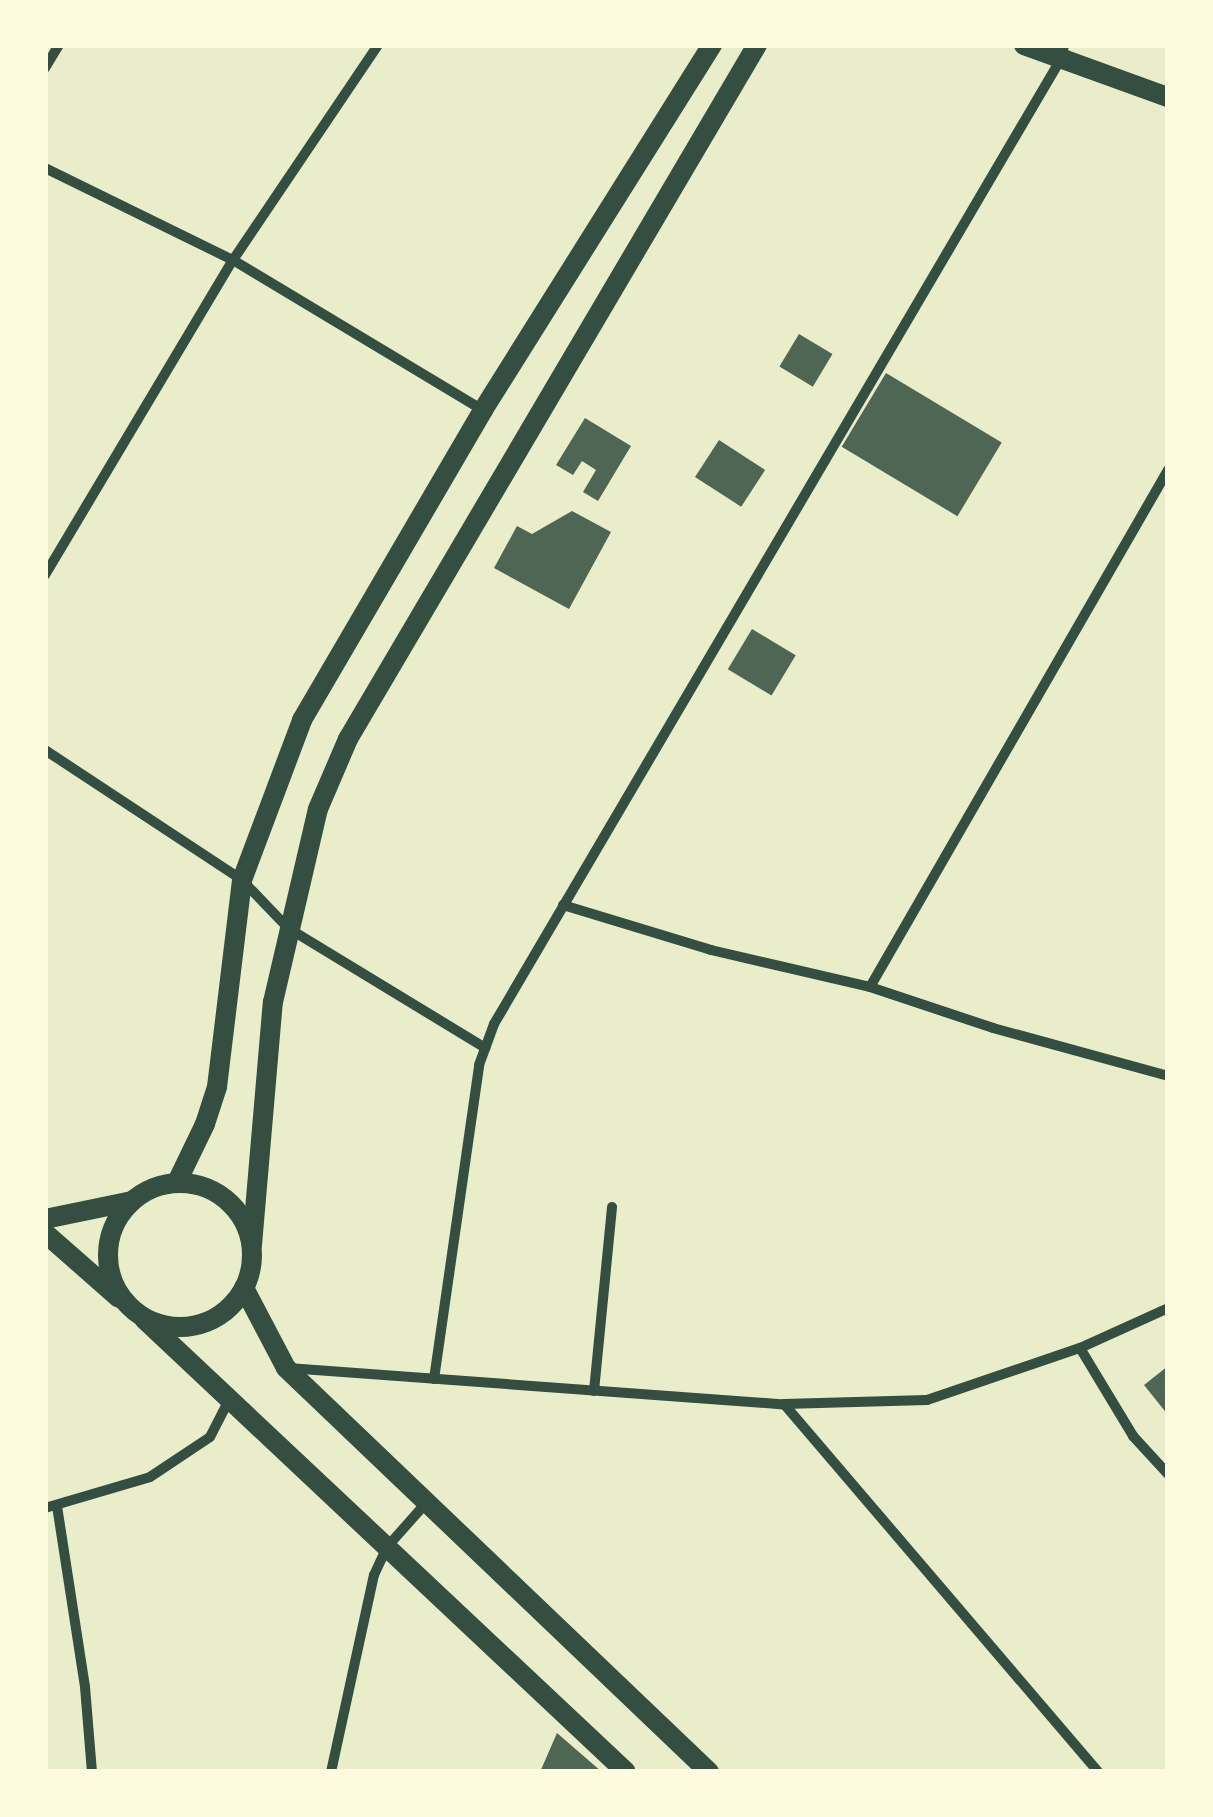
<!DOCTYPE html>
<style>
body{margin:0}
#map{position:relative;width:1213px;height:1817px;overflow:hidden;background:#e9edc9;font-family:"Titillium Web",sans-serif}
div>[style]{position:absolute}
.building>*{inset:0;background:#4f6655;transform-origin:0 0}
.minor>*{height:10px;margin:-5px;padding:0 5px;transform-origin:5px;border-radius:5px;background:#344e41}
.secondary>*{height:20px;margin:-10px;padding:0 10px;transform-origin:10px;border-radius:10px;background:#344e41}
.secondary>.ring{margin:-10px;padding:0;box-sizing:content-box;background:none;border:20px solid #344e41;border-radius:50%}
span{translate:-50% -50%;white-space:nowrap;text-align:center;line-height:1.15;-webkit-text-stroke:9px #fefae0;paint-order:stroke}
.frame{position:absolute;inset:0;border:48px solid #fefae0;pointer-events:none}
</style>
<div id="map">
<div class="building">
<div style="left:799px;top:334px;width:39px;height:38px;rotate:31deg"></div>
<div style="left:886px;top:373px;width:135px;height:86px;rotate:31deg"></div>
<div style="clip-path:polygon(585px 418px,631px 446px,598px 501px,583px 492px,596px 470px,582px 461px,573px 475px,556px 465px)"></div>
<div style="left:719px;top:440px;width:55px;height:44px;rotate:33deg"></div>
<div style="clip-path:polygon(572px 511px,611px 532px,569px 609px,494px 568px,517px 526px,532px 534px)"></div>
<div style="left:752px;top:629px;width:51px;height:47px;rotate:31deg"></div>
<div style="clip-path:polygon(1168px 1366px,1168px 1415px,1144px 1385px)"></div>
<div style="clip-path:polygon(557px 1733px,602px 1772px,540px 1772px)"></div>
</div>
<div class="minor">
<div style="left:45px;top:68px;width:27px;rotate:-59deg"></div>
<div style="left:45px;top:168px;width:209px;rotate:26.1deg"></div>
<div style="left:233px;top:260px;width:292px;rotate:31deg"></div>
<div style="left:45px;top:575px;width:367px;rotate:-59.2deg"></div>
<div style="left:233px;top:260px;width:259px;rotate:-56deg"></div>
<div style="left:45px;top:750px;width:236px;rotate:33.4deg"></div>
<div style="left:242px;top:880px;width:66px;rotate:46.2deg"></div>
<div style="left:288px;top:928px;width:231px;rotate:31.3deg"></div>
<div style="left:563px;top:905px;width:155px;rotate:16.9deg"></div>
<div style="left:711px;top:950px;width:163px;rotate:13.1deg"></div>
<div style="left:870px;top:987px;width:130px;rotate:18.4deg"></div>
<div style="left:993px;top:1028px;width:181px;rotate:15.3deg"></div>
<div style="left:870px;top:987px;width:597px;rotate:-60.04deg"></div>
<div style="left:1080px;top:1348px;width:103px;rotate:58.9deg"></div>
<div style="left:1133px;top:1436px;width:52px;rotate:47.4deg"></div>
<div style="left:288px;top:1368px;width:497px;rotate:4.2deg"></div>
<div style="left:784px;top:1404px;width:143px;rotate:-1.6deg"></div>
<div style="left:927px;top:1400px;width:162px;rotate:-18.8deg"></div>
<div style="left:1080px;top:1348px;width:97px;rotate:-24.4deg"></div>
<div style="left:434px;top:1379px;width:317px;rotate:-81.8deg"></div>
<div style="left:479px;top:1065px;width:44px;rotate:-69.9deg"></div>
<div style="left:494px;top:1024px;width:1121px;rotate:-59.57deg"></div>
<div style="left:1062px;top:57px;width:12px;rotate:-81deg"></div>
<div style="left:594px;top:1391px;width:185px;rotate:-84.4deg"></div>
<div style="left:784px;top:1404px;width:484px;rotate:49.5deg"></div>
<div style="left:57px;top:1506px;width:183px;rotate:81.2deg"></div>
<div style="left:85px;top:1687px;width:85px;rotate:85.3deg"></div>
<div style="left:45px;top:1508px;width:109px;rotate:-16.4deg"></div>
<div style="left:150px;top:1477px;width:72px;rotate:-33.7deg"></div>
<div style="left:210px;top:1437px;width:42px;rotate:-62.8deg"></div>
<div style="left:331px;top:1772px;width:202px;rotate:-77.7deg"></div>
<div style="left:374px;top:1575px;width:31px;rotate:-65deg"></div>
<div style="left:387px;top:1547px;width:60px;rotate:-48.4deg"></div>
</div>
<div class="secondary">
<div style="left:1024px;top:45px;width:153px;rotate:19.9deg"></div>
<div style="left:177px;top:1182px;width:64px;rotate:-64.2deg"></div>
<div style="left:205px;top:1124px;width:39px;rotate:-72deg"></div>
<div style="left:217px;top:1087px;width:209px;rotate:-83.1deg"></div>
<div style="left:242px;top:880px;width:171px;rotate:-69.4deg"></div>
<div style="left:302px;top:720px;width:359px;rotate:-59.7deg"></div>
<div style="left:483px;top:410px;width:431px;rotate:-57.9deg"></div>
<div class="ring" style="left:108px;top:1183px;width:124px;height:124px"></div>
<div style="left:45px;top:1219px;width:89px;rotate:-11.7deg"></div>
<div style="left:45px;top:1233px;width:98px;rotate:41.3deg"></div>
<div style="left:252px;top:1245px;width:244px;rotate:-85.1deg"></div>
<div style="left:273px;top:1002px;width:198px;rotate:-76.9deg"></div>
<div style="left:318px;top:809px;width:76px;rotate:-66.8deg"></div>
<div style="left:348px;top:739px;width:806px;rotate:-59.49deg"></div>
<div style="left:244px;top:1288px;width:90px;rotate:62.3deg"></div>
<div style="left:286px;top:1368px;width:585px;rotate:43.68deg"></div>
<div style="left:144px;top:1319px;width:661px;rotate:43.22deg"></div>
</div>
<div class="frame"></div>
</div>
